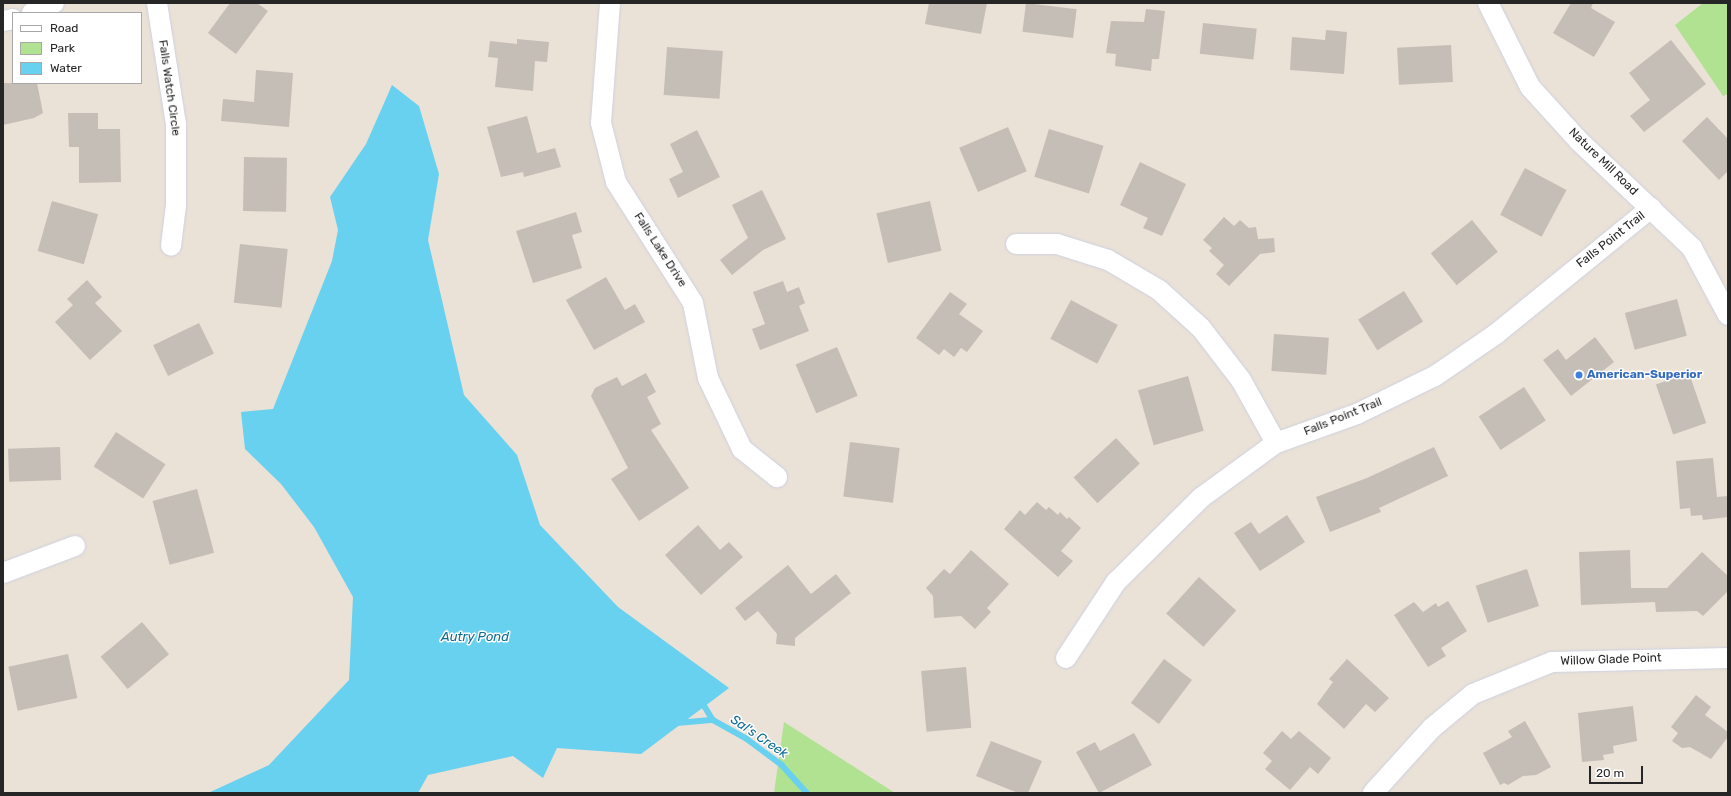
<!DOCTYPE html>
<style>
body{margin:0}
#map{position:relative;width:1731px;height:796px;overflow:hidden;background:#eae1d7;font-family:Rubik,sans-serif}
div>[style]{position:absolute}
.green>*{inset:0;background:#b1e292}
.water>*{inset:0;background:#67d1ef}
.stream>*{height:5.5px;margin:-2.75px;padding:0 2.75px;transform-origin:2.75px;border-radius:2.75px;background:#67d1ef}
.building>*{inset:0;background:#c5beb7;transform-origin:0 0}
.roads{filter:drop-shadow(0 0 1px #cdd1e0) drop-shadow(0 0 1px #cdd1e0)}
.minor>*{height:20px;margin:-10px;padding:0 10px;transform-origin:10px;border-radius:10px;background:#fff}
.dots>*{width:11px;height:11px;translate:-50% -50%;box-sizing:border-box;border:2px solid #fff;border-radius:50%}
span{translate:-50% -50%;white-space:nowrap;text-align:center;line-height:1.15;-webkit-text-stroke:3px #fff;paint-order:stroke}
.street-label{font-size:12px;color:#262626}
.shop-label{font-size:12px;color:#366cbe;font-weight:700}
.left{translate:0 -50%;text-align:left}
.water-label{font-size:13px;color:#0b6c96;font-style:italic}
.frame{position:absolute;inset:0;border:4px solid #262626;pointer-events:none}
.legend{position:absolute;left:12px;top:12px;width:130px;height:72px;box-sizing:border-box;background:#fff;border:1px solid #a8a8a8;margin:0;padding:5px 7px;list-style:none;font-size:12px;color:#262626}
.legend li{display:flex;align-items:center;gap:8px;height:20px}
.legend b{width:20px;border:1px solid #a8a8a8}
.scale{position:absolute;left:1589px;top:766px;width:54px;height:18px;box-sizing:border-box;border:2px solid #262626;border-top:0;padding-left:5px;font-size:12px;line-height:14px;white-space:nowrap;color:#262626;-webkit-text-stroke:3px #fff;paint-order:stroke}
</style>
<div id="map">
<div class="green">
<div style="clip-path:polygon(1703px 3px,1728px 3px,1728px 94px,1723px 96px,1675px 25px)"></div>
<div style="clip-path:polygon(784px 722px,895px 793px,774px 793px)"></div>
</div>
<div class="water">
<div style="clip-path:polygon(392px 85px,419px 106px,439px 174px,428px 240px,464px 395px,517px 455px,540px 525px,618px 607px,729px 688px,641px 754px,557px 748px,543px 778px,513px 756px,428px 775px,418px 793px,208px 793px,269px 765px,349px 680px,353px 597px,314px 527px,281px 484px,245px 449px,241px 412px,273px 409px,332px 261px,338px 230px,330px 197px,366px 144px)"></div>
</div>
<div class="stream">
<div style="left:701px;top:700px;width:23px;rotate:59deg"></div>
<div style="left:713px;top:720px;width:39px;rotate:29deg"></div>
<div style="left:747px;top:739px;width:44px;rotate:36.6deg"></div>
<div style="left:782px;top:765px;width:38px;rotate:48deg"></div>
<div style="left:677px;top:723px;width:36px;rotate:-5deg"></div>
</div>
<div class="building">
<div style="clip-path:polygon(230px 3px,257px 3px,268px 11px,236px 54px,208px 33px)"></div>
<div style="clip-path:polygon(929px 3px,987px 3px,981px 34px,925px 24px)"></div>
<div style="left:1026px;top:3px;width:51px;height:29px;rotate:7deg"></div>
<div style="clip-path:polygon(1571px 3px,1593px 3px,1591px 8px,1615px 22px,1594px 57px,1553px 33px)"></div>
<div style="clip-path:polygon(1146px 9px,1165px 11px,1159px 59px,1152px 59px,1151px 71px,1115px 66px,1116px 54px,1106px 53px,1111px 21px,1144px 22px)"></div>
<div style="left:1203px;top:23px;width:54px;height:31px;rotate:6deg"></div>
<div style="clip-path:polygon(1326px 30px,1347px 32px,1344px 74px,1290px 70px,1292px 37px,1325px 40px)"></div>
<div style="clip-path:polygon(517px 39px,549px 42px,547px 62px,535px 61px,533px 91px,495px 87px,498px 58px,488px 57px,490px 41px,517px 44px)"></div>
<div style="clip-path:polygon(1671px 40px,1706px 84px,1644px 132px,1630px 116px,1650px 100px,1629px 73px)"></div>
<div style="left:1451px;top:45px;width:37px;height:54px;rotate:87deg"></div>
<div style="left:667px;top:47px;width:56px;height:48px;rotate:4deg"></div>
<div style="clip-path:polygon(256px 70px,293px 73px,289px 127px,221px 121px,223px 99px,254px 102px)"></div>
<div style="clip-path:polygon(3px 83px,37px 83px,43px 113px,34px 118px,3px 125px)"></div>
<div style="clip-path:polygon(68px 113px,98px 113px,98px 129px,120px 129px,121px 182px,79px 183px,79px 147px,69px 147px)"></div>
<div style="clip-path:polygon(527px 116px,537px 153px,555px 148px,561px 167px,524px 177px,523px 172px,501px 177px,487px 127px)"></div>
<div style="clip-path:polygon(1707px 117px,1728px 139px,1728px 171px,1719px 180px,1682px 141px)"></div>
<div style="left:1008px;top:127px;width:48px;height:53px;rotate:67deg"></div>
<div style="left:1049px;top:129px;width:57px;height:50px;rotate:17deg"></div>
<div style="clip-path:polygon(697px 130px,720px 177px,678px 198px,669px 179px,683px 172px,670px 144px)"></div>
<div style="left:244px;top:157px;width:43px;height:54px;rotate:1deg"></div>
<div style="clip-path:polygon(1140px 162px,1186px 184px,1162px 236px,1143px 228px,1148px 218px,1120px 205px)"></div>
<div style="left:1525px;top:168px;width:47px;height:53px;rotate:28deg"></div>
<div style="clip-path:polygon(762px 190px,786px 239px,763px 250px,732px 275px,720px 260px,748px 238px,732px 205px)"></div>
<div style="left:52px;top:201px;width:48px;height:52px;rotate:16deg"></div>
<div style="left:930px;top:201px;width:51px;height:55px;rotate:77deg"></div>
<div style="clip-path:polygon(576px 212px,582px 232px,572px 235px,582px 268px,533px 283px,516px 231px)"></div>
<div style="clip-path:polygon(1224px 217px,1234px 226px,1240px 220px,1249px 228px,1256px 227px,1258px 239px,1274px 238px,1275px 252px,1260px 254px,1229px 286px,1216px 274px,1224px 265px,1209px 251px,1212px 248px,1203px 240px)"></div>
<div style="left:1472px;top:220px;width:41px;height:53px;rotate:51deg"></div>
<div style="left:240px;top:244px;width:48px;height:59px;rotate:6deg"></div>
<div style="clip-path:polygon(606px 277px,625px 310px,635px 304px,645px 322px,594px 350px,566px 300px)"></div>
<div style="clip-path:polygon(87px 280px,102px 297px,95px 303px,122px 331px,90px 360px,55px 322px,73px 305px,67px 299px)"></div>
<div style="clip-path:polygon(783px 281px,787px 292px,799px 287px,805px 303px,799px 306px,809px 331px,760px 350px,752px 329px,765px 324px,753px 292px)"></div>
<div style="left:1404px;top:291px;width:36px;height:54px;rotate:58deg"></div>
<div style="clip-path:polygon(950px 292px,967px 304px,959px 314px,983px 331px,967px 352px,961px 348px,954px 357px,944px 349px,939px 355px,916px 338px)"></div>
<div style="left:1677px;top:299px;width:38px;height:54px;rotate:75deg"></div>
<div style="left:1071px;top:300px;width:53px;height:44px;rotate:28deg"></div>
<div style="left:199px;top:323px;width:34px;height:51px;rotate:64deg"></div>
<div style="left:1274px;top:334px;width:55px;height:37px;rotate:4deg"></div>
<div style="clip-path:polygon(1595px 337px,1614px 362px,1571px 396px,1543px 360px,1558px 349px,1566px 360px)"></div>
<div style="left:837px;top:347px;width:53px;height:45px;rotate:67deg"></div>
<div style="clip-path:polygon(646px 373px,656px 392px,647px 397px,661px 424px,651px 430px,689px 488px,639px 521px,611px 479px,628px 468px,591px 396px,595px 388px,617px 377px,622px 386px)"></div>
<div style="left:1689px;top:373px;width:53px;height:35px;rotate:71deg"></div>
<div style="left:1188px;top:376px;width:57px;height:52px;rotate:74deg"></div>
<div style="left:1524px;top:387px;width:40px;height:54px;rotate:57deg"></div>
<div style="left:116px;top:432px;width:59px;height:41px;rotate:33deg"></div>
<div style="left:1116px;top:438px;width:35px;height:58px;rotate:47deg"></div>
<div style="left:850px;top:442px;width:50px;height:55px;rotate:7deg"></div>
<div style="left:60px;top:447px;width:33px;height:52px;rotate:88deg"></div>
<div style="clip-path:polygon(1434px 447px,1448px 476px,1379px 508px,1381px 512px,1330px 532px,1316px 497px,1367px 478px)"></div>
<div style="clip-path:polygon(1713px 458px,1717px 497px,1728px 496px,1728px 517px,1703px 520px,1702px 515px,1691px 516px,1690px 508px,1680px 509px,1676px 461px)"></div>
<div style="left:197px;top:489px;width:66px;height:46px;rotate:75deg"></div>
<div style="clip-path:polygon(1037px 502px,1046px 510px,1049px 507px,1058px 515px,1060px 512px,1067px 519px,1069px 517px,1081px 528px,1061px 551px,1073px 561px,1058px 577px,1004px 529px,1020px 510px,1025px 515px)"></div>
<div style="clip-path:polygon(1287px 515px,1305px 542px,1260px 571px,1234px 533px,1251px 522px,1259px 534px)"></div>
<div style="clip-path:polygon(698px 525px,720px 550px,729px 542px,743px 557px,701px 595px,665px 555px)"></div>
<div style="clip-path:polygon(971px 550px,1009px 584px,987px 608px,991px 612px,975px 629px,961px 616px,934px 618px,933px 596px,926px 588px,944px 569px,950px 574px)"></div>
<div style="clip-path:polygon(1630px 550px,1631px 588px,1667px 588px,1702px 552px,1728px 576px,1728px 591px,1703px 616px,1697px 611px,1656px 612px,1655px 602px,1581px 605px,1579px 552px)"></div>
<div style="clip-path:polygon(788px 565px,811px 594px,836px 574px,851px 593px,795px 638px,795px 646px,776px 644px,777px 634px,758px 611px,745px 621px,735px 608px)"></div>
<div style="left:1527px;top:569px;width:39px;height:54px;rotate:72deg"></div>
<div style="left:1199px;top:577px;width:50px;height:49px;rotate:42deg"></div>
<div style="clip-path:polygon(1448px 601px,1467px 631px,1441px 648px,1446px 656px,1428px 667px,1394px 615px,1414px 602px,1423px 612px,1436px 603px,1438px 607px)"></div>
<div style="left:142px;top:622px;width:42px;height:54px;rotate:50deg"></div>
<div style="left:68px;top:654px;width:45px;height:61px;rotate:78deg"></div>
<div style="left:1164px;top:659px;width:35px;height:55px;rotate:37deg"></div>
<div style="clip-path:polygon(1347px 659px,1389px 698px,1375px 712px,1366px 704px,1344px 729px,1317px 704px,1333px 682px,1329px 679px)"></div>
<div style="left:966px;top:667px;width:61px;height:45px;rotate:85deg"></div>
<div style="clip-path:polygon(1696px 695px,1711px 707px,1705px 715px,1728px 732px,1728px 737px,1711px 759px,1690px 747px,1682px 748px,1672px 741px,1678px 733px,1671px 727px)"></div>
<div style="clip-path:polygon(1633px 706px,1637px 741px,1613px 746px,1614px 753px,1603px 755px,1604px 760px,1582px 762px,1578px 713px)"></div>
<div style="clip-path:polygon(1525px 721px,1551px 767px,1536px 775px,1523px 776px,1508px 785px,1504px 783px,1500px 785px,1483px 753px,1512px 737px,1508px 731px)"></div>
<div style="clip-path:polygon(1282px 731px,1291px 739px,1299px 731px,1331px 758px,1318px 774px,1310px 767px,1290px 790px,1265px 769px,1272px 761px,1263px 753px)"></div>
<div style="clip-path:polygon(1134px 733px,1152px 765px,1099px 793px,1076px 752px,1095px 742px,1100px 751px)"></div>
<div style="clip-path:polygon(991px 741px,1042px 761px,1028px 793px,1018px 793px,976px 776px)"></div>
</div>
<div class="roads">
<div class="minor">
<div style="left:157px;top:3px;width:122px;rotate:81.1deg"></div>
<div style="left:176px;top:124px;width:81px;rotate:90deg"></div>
<div style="left:176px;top:205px;width:41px;rotate:97deg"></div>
<div style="left:610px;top:3px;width:120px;rotate:94.3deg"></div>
<div style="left:601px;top:123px;width:61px;rotate:75.7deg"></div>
<div style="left:616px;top:182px;width:143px;rotate:57.5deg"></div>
<div style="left:693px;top:303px;width:76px;rotate:78.7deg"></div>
<div style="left:708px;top:378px;width:79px;rotate:64.4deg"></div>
<div style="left:742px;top:449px;width:45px;rotate:38.7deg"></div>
<div style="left:1488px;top:3px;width:94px;rotate:63.4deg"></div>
<div style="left:1530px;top:87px;width:73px;rotate:47.8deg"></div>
<div style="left:1579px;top:141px;width:156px;rotate:43.4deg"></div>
<div style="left:1692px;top:248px;width:76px;rotate:61.8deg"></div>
<div style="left:32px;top:13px;width:24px;rotate:-24deg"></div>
<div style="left:3px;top:21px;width:10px;rotate:-11deg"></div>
<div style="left:1016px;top:244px;width:41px"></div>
<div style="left:1057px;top:244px;width:53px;rotate:17.4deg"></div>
<div style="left:1108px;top:260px;width:59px;rotate:30.5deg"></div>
<div style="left:1159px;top:290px;width:57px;rotate:42.1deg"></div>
<div style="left:1201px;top:328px;width:66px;rotate:52.4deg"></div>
<div style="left:1241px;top:380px;width:72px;rotate:60.9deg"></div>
<div style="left:3px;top:573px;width:77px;rotate:-20.6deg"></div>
<div style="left:1066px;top:658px;width:91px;rotate:-56.7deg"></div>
<div style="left:1116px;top:582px;width:121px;rotate:-44.7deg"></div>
<div style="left:1202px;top:497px;width:92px;rotate:-36.1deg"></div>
<div style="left:1276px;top:443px;width:86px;rotate:-19.7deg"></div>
<div style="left:1357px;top:414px;width:87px;rotate:-26deg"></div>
<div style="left:1435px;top:376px;width:74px;rotate:-34.5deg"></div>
<div style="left:1496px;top:334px;width:200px;rotate:-39.1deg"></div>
<div style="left:1373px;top:793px;width:88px;rotate:-47.8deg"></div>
<div style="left:1432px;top:728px;width:53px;rotate:-39.7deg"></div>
<div style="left:1473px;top:694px;width:85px;rotate:-22.1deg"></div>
<div style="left:1552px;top:662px;width:176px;rotate:-1.3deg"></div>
</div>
</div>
<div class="dots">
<div style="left:1579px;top:375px;background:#3f7fe0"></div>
</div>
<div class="street-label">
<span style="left:169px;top:88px;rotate:82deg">Falls Watch Circle</span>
<span style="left:1603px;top:162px;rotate:44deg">Nature Mill Road</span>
<span style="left:1611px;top:240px;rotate:-38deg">Falls Point Trail</span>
<span style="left:660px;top:250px;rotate:57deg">Falls Lake Drive</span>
<span style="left:1343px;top:417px;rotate:-22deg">Falls Point Trail</span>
<span style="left:1611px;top:660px;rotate:-2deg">Willow Glade Point</span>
</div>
<div class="shop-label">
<span class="left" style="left:1587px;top:375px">American-Superior</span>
</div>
<div class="water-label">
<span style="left:475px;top:637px">Autry Pond</span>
<span style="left:759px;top:737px;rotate:34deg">Sal's Creek</span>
</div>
<div class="frame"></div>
<ul class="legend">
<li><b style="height:5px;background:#fff"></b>Road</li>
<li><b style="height:11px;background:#b1e292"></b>Park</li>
<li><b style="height:11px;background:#67d1ef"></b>Water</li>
</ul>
<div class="scale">20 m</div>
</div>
